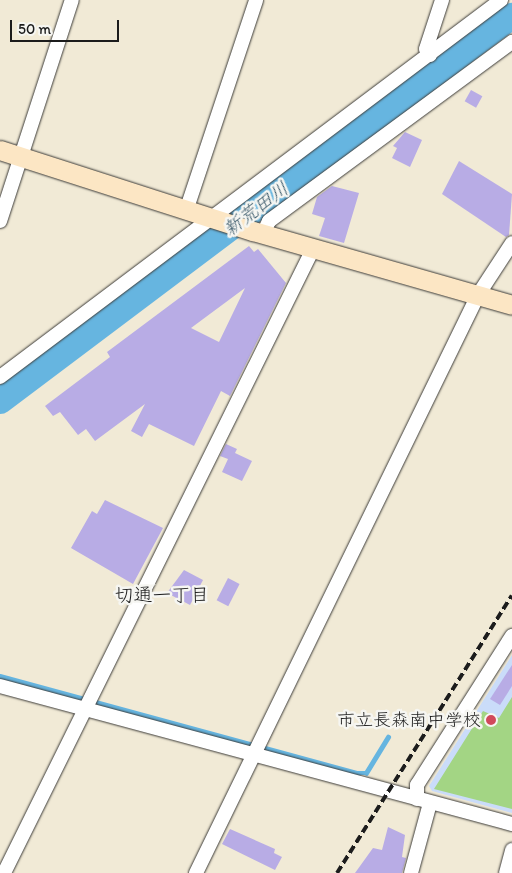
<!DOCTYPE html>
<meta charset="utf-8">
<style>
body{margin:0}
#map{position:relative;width:512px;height:873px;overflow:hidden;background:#f1ead6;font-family:Itim,"Klee One",sans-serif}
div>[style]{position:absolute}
.built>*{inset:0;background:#cadcf9}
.green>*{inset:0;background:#a3d584}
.stream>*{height:4.5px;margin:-2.25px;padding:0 2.25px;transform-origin:2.25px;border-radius:2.25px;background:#66b5e0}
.river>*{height:26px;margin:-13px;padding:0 13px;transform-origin:13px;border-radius:13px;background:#66b5e0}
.building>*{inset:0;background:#b8ace5;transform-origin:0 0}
.roads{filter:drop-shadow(0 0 1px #3c3b38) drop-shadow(0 0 1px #3c3b38)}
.street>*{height:14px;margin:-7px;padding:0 7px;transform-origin:7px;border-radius:7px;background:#fff}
.secondary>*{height:19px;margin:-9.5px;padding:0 9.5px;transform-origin:9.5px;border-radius:9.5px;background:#fce6c4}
.rail>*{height:4px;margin-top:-2px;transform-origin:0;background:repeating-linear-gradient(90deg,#1c1c1c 0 8px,transparent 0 12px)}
.dots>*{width:14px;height:14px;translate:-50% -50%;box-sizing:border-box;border:2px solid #f6f6f2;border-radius:50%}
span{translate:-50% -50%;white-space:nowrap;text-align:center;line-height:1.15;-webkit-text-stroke:5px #f6f6f2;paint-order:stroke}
.poi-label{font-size:18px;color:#1c1c1c}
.right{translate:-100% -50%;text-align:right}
.water-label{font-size:19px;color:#3a596a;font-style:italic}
.neighbourhood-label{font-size:19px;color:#1c1c1c}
.scale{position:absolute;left:10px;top:20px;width:109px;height:22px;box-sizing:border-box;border:2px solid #1c1c1c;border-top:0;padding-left:6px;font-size:15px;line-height:18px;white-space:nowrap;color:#1c1c1c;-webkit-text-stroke:4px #f6f6f2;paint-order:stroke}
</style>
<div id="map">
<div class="built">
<div style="clip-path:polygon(512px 655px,512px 813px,432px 791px,429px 786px)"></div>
</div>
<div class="green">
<div style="clip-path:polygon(512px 697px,512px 809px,434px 789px,483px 711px,499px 718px)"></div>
</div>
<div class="stream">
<div style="left:0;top:676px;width:371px;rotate:15.2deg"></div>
<div style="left:358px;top:773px;width:8px"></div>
<div style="left:366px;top:773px;width:42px;rotate:-58.6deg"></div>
</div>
<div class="river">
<div style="left:0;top:401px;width:641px;rotate:-36.94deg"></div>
</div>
<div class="building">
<div style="left:471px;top:90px;width:13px;height:13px;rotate:29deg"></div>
<div style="clip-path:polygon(405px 132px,422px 140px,410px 167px,392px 158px,397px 148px,393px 146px)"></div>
<div style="clip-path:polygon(459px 161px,512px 194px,509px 235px,506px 237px,442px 194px)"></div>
<div style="clip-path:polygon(332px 186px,359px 193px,344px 243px,319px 236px,325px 218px,312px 214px,317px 197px)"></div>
<div style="clip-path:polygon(evenodd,249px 246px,254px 252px,258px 249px,286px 283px,230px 396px,221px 391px,194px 446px,149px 424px,142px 437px,131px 431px,145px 404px,95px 441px,86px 429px,78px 435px,60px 412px,53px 416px,45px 406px,110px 357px,107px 352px,249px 246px,245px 288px,219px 342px,191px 328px,245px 288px)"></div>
<div style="clip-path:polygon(226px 444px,237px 449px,235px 453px,252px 461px,242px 481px,222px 472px,228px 459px,220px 456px)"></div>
<div style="clip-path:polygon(105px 500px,163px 528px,133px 584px,71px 548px,92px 511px,97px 514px)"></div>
<div style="clip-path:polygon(184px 570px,203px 580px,190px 605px,167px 593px)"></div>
<div style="left:228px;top:578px;width:13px;height:25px;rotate:27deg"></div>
<div style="clip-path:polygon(512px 665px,512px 686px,500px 705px,490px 699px)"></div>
<div style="clip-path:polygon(388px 827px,405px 835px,402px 857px,406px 858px,402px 873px,355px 873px,373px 848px,382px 850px)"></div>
<div style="clip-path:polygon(230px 829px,275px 849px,274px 853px,282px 857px,275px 870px,222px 844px)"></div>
</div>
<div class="roads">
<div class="street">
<div style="left:430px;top:55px;width:7px;rotate:-124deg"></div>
<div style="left:426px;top:49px;width:52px;rotate:-71.9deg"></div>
<div style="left:186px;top:211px;width:222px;rotate:-71.6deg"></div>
<div style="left:0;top:221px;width:232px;rotate:-72deg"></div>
<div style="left:263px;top:234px;width:14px;rotate:-65deg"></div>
<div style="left:269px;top:221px;width:302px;rotate:-36.4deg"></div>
<div style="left:0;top:377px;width:627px;rotate:-36.96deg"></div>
<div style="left:0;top:686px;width:530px;rotate:15.08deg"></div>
<div style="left:417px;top:799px;width:14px;rotate:-90deg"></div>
<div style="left:417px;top:785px;width:177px;rotate:-57.5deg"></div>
<div style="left:4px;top:873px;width:696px;rotate:-63.66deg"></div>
<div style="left:196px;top:873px;width:643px;rotate:-63.99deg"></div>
<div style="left:478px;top:295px;width:62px;rotate:-56.8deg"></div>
<div style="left:411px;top:873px;width:73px;rotate:-74.8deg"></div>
<div style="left:506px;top:873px;width:24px;rotate:-75deg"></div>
</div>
<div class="secondary">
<div style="left:0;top:150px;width:266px;rotate:17.8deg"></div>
<div style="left:253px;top:231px;width:269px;rotate:15.9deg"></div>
</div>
</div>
<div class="rail">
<div style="left:337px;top:873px;width:328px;rotate:-57.8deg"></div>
</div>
<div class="dots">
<div style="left:491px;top:720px;background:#d1495b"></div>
</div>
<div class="poi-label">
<span class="right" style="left:481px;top:720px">市立長森南中学校</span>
</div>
<div class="water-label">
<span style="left:256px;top:209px;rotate:-37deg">新荒田川</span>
</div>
<div class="neighbourhood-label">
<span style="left:162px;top:595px">切通一丁目</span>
</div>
<div class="scale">50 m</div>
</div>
